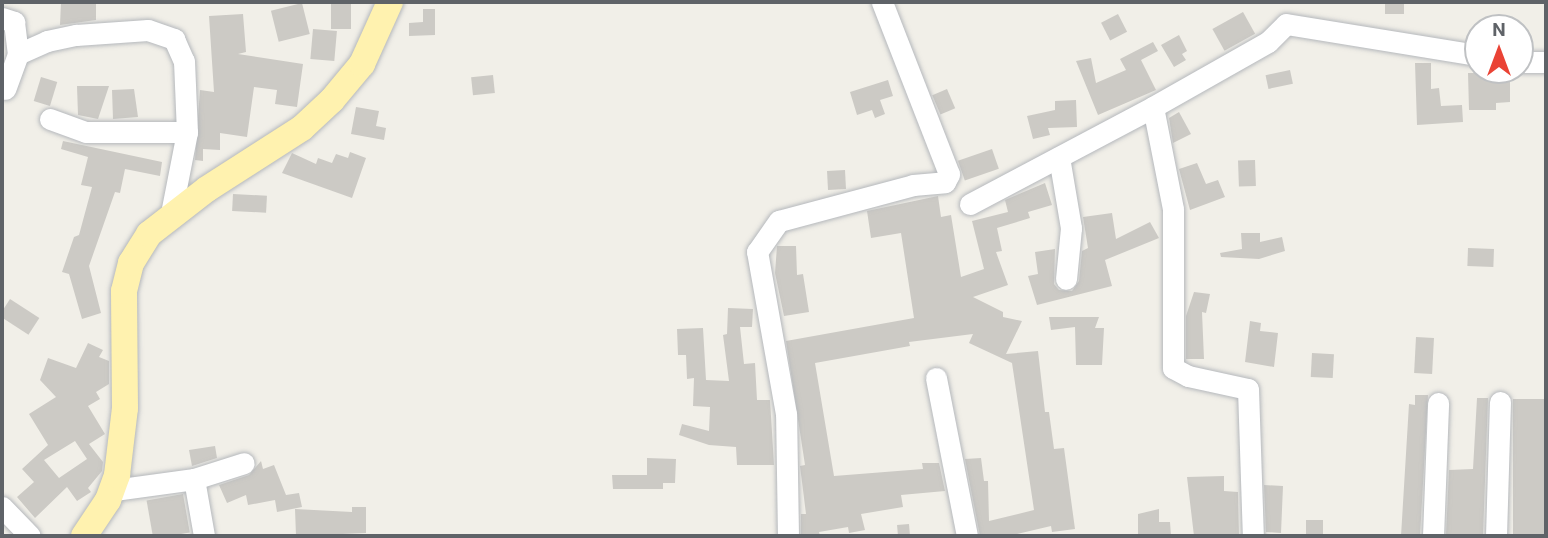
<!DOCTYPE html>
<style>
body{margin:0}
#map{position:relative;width:1548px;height:538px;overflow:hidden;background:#f1efe8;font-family:Roboto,sans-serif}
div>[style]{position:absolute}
.building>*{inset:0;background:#cccac5;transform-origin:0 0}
.roads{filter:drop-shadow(0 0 2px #b5b8bc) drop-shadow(0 0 2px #b5b8bc)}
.minor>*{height:21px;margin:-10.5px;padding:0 10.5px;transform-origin:10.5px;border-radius:10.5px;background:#fff}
.major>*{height:26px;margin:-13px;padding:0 13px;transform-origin:13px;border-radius:13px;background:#fff2af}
span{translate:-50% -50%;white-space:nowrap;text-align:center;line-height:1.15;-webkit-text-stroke:5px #fff;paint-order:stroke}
.frame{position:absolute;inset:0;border:4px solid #5f6368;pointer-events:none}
.north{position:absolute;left:1464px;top:14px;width:70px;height:70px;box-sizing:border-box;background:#fff;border:2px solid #bfc1c3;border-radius:50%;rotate:0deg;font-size:19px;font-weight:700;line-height:28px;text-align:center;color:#5f6368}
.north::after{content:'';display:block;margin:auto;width:24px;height:32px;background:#ea4335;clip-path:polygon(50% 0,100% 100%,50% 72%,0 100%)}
</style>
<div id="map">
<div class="building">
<div style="clip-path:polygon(61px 2px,96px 2px,96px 20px,60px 25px)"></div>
<div style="left:1385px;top:2px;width:19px;height:12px"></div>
<div style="left:302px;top:3px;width:32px;height:32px;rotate:76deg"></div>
<div style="left:331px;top:4px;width:20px;height:25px"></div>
<div style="clip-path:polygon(423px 9px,435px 9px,435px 35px,409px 36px,409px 23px,423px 22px)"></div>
<div style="left:1243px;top:12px;width:25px;height:35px;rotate:61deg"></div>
<div style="clip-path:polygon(243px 14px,246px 52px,238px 54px,303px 64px,297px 107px,275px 104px,277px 90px,254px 87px,247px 137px,220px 133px,220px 150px,203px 149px,203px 161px,195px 160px,200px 90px,214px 92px,209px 16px)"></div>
<div style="left:1118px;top:14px;width:20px;height:19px;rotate:63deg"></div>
<div style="left:313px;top:29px;width:24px;height:30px;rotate:5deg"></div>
<div style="clip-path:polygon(1179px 35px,1187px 51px,1182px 54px,1186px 60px,1174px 67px,1161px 45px)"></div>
<div style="clip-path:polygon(1153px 42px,1158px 51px,1141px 60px,1156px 90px,1098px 115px,1076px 61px,1091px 58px,1096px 83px,1126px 70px,1120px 59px)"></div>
<div style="clip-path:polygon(1415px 63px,1431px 63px,1431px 89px,1439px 88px,1441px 106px,1462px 105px,1463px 122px,1417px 125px)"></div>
<div style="left:1290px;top:70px;width:14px;height:25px;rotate:78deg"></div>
<div style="clip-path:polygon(1468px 73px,1510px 73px,1510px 102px,1496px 103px,1496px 110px,1469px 110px)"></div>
<div style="left:493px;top:75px;width:18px;height:22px;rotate:84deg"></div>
<div style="left:41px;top:77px;width:17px;height:25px;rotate:17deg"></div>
<div style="clip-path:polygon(888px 80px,893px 96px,880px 100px,885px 114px,875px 118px,872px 110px,857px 115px,850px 92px)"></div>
<div style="clip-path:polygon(77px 86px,109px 86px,98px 119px,78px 115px)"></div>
<div style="clip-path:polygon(134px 89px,138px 117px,113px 119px,112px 90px)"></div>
<div style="left:947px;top:89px;width:21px;height:16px;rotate:67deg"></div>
<div style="clip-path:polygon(1076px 100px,1077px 127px,1048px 128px,1050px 135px,1033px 139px,1027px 116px,1055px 110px,1055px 101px)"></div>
<div style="clip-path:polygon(356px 107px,379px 111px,376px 126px,386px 128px,384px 140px,351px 134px)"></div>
<div style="clip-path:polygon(1179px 112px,1191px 134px,1173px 143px,1169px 118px)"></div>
<div style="clip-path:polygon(63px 141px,162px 162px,160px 176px,125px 169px,120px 193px,115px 192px,89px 266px,101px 313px,82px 319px,69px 274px,62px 272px,74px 237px,79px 235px,92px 187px,81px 185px,88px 157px,61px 149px)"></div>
<div style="left:992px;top:149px;width:21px;height:36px;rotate:71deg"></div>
<div style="clip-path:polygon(350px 152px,366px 158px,352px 198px,282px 173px,292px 153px,316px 164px,318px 158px,332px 163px,336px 154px,348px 158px)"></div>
<div style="left:1255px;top:160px;width:26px;height:17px;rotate:88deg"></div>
<div style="clip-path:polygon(1197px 163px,1206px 184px,1218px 180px,1225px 197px,1190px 210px,1179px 169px)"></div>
<div style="left:845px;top:170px;width:19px;height:18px;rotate:87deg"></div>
<div style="clip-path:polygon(1045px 183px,1052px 205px,1028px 212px,1030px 218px,997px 228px,1002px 251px,996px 252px,1008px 285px,973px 297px,1003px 312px,1003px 317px,1022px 321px,1006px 354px,1038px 351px,1045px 412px,1049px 412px,1054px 449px,1064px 448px,1075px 529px,1052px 532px,1051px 526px,1008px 536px,980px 536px,965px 459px,981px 458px,984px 481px,988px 481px,989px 521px,1034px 510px,1012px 363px,969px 343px,973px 334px,909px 342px,910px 346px,815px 363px,834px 476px,923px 469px,922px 463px,939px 463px,945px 491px,901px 495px,903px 507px,861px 514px,865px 530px,849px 533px,848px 527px,819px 532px,820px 536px,801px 536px,801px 514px,806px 514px,800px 466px,805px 465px,786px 341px,914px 318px,901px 233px,871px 238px,867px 211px,938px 196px,941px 217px,951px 215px,961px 277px,984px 269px,972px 221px,1008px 212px,1005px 200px)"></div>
<div style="left:233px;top:194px;width:34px;height:17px;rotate:3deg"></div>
<div style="clip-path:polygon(1112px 213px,1116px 239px,1150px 222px,1159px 238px,1105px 260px,1112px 286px,1037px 305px,1028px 276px,1038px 274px,1035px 252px,1055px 249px,1054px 284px,1059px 290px,1072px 291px,1079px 281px,1082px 251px,1088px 248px,1083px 217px)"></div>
<div style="clip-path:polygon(1241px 233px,1260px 233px,1260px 242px,1282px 237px,1285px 251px,1259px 259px,1221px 257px,1220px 253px,1242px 249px)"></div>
<div style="clip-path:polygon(777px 246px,796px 246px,797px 275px,803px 274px,809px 312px,784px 316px,775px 273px)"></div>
<div style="left:1468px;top:248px;width:26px;height:18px;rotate:2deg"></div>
<div style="clip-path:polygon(1194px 292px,1210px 294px,1206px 313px,1202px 312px,1204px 359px,1186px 359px,1186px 316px)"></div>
<div style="left:10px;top:299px;width:35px;height:20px;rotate:33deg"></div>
<div style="clip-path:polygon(728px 308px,753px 309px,752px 327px,740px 327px,744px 364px,755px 363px,757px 400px,770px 400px,774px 465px,737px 465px,736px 447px,709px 445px,679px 435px,682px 424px,709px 431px,710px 407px,693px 406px,694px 378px,687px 379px,686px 355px,678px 355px,677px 329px,703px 328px,706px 380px,729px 381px,723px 335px,727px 334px)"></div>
<div style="clip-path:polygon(1049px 317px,1099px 317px,1095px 328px,1104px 328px,1102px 365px,1076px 365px,1075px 327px,1051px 330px)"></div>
<div style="clip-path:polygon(1250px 321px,1261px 323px,1260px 331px,1278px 333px,1274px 367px,1245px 362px)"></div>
<div style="left:1416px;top:337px;width:18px;height:36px;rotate:3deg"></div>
<div style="clip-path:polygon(evenodd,88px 343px,103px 350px,99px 357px,109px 361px,109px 384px,96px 392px,100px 399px,88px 406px,105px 434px,89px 444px,103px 462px,102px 471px,88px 488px,91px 492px,77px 501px,67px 487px,35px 518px,17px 497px,34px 482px,22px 469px,48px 445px,29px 414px,56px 397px,40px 380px,48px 358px,76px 368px,88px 343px,75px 441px,87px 459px,59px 478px,44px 460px,75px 441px)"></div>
<div style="left:1312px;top:353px;width:22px;height:24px;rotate:3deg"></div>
<div style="clip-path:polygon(1415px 395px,1428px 395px,1420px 536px,1401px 536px,1409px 404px,1415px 405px)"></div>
<div style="clip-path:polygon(1477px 398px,1488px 398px,1483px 536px,1446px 536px,1449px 470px,1473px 469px)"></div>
<div style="left:1546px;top:399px;width:137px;height:33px;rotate:90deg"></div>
<div style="clip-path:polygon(215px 446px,217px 458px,192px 466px,189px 450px)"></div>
<div style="clip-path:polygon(647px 458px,676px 459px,675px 483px,663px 483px,663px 489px,613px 489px,612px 475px,647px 475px)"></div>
<div style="clip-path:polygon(261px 461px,263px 469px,274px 465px,286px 495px,299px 493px,302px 507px,277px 512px,275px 500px,248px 505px,246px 495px,227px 503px,219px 485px,249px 475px)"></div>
<div style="clip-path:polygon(1224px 476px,1224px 491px,1238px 492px,1239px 536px,1194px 536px,1187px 477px)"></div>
<div style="clip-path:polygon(1264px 485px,1283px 486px,1281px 533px,1266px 532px)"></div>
<div style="left:183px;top:494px;width:39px;height:37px;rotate:80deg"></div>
<div style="clip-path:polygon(352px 507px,366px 507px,366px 533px,296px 536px,295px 509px,352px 512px)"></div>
<div style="clip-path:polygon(1159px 509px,1159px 522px,1170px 522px,1171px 536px,1138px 536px,1138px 514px)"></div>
<div style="left:1323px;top:520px;width:16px;height:17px;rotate:90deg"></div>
<div style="left:909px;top:524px;width:12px;height:12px;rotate:85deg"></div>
</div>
<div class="roads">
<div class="minor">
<div style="left:2px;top:18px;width:13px;rotate:18deg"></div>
<div style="left:14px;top:22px;width:32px;rotate:83deg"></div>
<div style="left:18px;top:54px;width:37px;rotate:110deg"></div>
<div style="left:18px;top:54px;width:32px;rotate:-24deg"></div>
<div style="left:47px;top:41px;width:30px;rotate:-12deg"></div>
<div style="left:76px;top:35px;width:72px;rotate:-4deg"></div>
<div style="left:148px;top:30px;width:28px;rotate:19deg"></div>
<div style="left:174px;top:39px;width:24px;rotate:66deg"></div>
<div style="left:184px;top:61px;width:71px;rotate:87.6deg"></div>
<div style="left:187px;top:132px;width:89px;rotate:101.1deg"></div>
<div style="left:1520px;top:62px;width:26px"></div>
<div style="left:1153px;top:107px;width:104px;rotate:78.9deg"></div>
<div style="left:1173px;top:209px;width:159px;rotate:90deg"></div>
<div style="left:1173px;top:368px;width:17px;rotate:28deg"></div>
<div style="left:1188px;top:376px;width:61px;rotate:12.2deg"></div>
<div style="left:1248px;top:389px;width:147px;rotate:88.1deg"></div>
<div style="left:50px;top:119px;width:38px;rotate:20deg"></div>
<div style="left:86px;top:132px;width:101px"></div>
<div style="left:1059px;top:157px;width:72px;rotate:80.4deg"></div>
<div style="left:1071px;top:228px;width:51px;rotate:95.6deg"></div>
<div style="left:970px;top:204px;width:207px;rotate:-27.9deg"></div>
<div style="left:1153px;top:107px;width:132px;rotate:-29.5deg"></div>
<div style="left:1268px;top:42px;width:25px;rotate:-45deg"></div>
<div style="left:1286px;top:24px;width:194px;rotate:9.2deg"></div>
<div style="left:936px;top:378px;width:161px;rotate:78.9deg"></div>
<div style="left:194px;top:479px;width:52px;rotate:-17.7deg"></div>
<div style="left:114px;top:490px;width:81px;rotate:-7.8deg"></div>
<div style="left:194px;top:479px;width:58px;rotate:80deg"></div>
<div style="left:2px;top:507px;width:40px;rotate:46deg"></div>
<div style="left:788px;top:536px;width:122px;rotate:-90.9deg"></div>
<div style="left:786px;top:414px;width:165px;rotate:-100.1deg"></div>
<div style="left:757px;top:252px;width:38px;rotate:-55deg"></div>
<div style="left:779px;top:221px;width:139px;rotate:-15deg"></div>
<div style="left:913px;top:185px;width:32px;rotate:-5deg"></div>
<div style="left:945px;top:182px;width:9px;rotate:-63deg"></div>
<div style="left:949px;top:174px;width:185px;rotate:-111.3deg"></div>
<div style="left:1433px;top:536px;width:133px;rotate:-87.8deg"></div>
<div style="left:1496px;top:536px;width:134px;rotate:-88.3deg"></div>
</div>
<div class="major">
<div style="left:84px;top:536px;width:43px;rotate:-56.3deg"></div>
<div style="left:108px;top:500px;width:27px;rotate:-70deg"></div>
<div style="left:117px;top:475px;width:67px;rotate:-83.2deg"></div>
<div style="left:125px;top:408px;width:117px;rotate:-90.5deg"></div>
<div style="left:124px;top:291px;width:29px;rotate:-76deg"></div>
<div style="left:131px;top:263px;width:34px;rotate:-58deg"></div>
<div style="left:149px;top:234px;width:73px;rotate:-37.8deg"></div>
<div style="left:207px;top:189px;width:113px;rotate:-32.7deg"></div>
<div style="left:302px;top:128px;width:41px;rotate:-43deg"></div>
<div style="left:332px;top:100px;width:47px;rotate:-50.2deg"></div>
<div style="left:362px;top:64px;width:68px;rotate:-65.7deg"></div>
</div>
</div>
<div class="frame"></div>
<div class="north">N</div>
</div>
